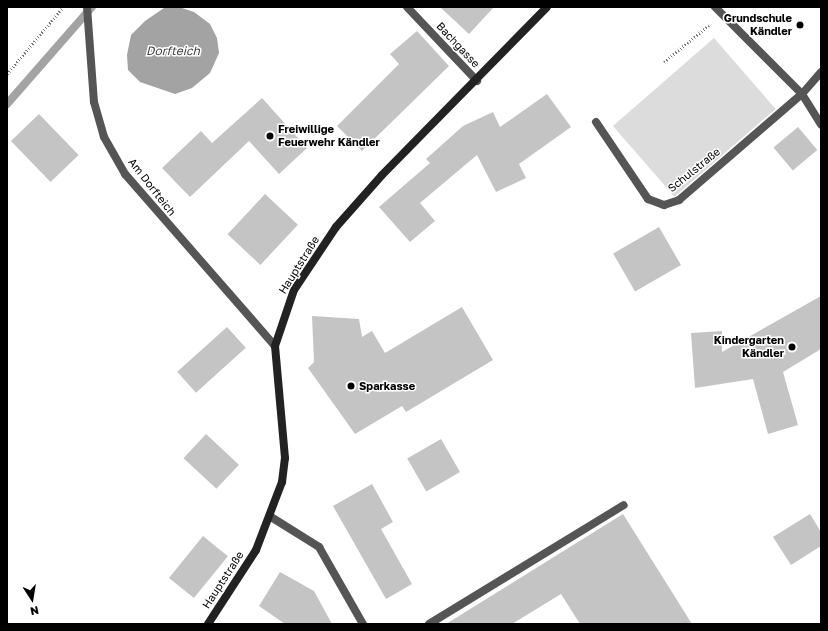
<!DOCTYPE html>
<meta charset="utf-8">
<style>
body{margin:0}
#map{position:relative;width:828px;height:631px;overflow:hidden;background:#fff;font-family:"Golos Text",sans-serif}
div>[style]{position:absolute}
.green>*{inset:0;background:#dcdcdc;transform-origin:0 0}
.water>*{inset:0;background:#a3a3a3}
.stream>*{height:8px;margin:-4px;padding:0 4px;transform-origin:4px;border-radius:4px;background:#a3a3a3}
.building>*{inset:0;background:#c4c4c4;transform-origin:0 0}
.path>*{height:2.5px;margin-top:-1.25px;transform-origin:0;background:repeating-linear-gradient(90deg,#777 0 1px,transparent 0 3px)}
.lane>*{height:8px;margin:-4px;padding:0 4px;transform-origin:4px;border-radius:4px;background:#555}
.street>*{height:8px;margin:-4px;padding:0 4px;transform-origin:4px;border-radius:4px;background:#555}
.secondary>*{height:8px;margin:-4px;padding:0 4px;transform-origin:4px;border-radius:4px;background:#222}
.dots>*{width:11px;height:11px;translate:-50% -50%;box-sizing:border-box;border:2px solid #fff;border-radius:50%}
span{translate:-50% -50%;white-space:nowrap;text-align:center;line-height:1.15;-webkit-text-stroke:3px #fff;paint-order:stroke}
.poi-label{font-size:11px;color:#000;font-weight:700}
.right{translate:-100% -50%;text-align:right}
.left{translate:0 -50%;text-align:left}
.street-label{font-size:11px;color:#000}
.water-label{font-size:12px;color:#444;font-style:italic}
.frame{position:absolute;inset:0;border:8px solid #000;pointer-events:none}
.north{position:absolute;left:12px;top:579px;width:40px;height:40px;-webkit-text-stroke:3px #fff;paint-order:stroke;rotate:168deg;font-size:11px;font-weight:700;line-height:16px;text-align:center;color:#000}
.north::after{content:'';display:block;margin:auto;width:14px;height:18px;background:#000;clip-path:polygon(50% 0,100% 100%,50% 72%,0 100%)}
</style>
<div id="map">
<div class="green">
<div style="left:714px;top:38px;width:94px;height:134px;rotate:49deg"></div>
</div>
<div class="water">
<div style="clip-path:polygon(179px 7px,194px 12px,210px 24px,217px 38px,219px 53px,210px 73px,192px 88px,175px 94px,140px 82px,128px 70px,127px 55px,131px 35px,145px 21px,164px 8px)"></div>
</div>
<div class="stream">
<div style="left:7px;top:104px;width:129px;rotate:-48.8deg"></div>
</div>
<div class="building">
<div style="clip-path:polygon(440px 7px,494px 7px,469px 34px)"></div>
<div style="clip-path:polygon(417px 31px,449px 66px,362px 151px,337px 126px,399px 64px,390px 54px)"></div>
<div style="clip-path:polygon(547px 94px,571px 127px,519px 164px,526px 178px,496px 192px,477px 155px,420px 203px,435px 221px,410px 242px,379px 207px,430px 163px,426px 159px,463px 126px,493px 112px,500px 127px)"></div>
<div style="clip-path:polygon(262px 98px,307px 148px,279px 174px,249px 141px,190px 197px,162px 168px,201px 131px,212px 143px)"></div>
<div style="left:39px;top:114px;width:57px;height:39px;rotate:46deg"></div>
<div style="left:798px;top:127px;width:30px;height:32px;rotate:50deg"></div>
<div style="left:265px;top:194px;width:45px;height:55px;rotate:43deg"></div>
<div style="left:659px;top:227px;width:44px;height:53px;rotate:60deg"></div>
<div style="clip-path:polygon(821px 296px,821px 349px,783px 372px,798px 425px,768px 434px,753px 379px,695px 388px,691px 333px,722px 331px,722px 352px)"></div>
<div style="clip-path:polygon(462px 307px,493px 360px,406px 412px,402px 406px,355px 434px,308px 368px,314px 362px,312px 316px,359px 319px,362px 337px,372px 331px,385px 353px)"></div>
<div style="left:227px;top:327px;width:28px;height:67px;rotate:48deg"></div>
<div style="left:206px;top:434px;width:45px;height:33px;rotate:43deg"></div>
<div style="left:441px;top:439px;width:38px;height:39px;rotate:60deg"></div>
<div style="clip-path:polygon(372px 484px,393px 522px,381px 529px,412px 584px,386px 599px,333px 506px)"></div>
<div style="clip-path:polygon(623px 514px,692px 624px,580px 624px,561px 594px,512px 624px,446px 624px)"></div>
<div style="clip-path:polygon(810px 514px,821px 532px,821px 546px,791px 565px,773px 537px)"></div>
<div style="left:203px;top:536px;width:32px;height:54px;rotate:39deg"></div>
<div style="clip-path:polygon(280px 572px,314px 591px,332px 624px,285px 624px,259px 606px)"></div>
</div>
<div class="path">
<div style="left:664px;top:62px;width:58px;rotate:-39.4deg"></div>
<div style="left:7px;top:74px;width:87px;rotate:-50.1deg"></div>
</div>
<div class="lane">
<div style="left:429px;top:624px;width:228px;rotate:-31.4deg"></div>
</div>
<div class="street">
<div style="left:87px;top:7px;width:95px;rotate:85.8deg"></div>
<div style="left:94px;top:102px;width:36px;rotate:74deg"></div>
<div style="left:104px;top:137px;width:43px;rotate:60.4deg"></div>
<div style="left:125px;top:174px;width:228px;rotate:48.9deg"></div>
<div style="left:407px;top:7px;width:102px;rotate:46.6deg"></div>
<div style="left:715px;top:7px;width:123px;rotate:45deg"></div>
<div style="left:802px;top:94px;width:36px;rotate:58deg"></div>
<div style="left:596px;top:122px;width:93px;rotate:56deg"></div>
<div style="left:648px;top:199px;width:17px;rotate:21deg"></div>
<div style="left:664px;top:205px;width:16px;rotate:-18deg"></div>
<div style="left:679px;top:200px;width:162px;rotate:-40.8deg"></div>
<div style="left:802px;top:94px;width:29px;rotate:-49deg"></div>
<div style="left:271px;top:517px;width:57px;rotate:32deg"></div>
<div style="left:319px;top:547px;width:89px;rotate:60.3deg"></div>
</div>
<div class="secondary">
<div style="left:208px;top:624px;width:88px;rotate:-57deg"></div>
<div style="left:256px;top:550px;width:73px;rotate:-69.1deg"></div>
<div style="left:282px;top:482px;width:24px;rotate:-83deg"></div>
<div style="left:285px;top:458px;width:112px;rotate:-95.1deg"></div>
<div style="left:275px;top:346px;width:59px;rotate:-71.3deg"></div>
<div style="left:294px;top:290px;width:76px;rotate:-56.3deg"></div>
<div style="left:336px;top:227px;width:69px;rotate:-48.5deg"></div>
<div style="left:382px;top:175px;width:235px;rotate:-45.5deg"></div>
</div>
<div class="dots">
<div style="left:800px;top:25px;background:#000"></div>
<div style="left:270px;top:136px;background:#000"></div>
<div style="left:792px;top:347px;background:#000"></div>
<div style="left:351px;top:386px;background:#000"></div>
</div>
<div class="poi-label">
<span class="right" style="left:792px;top:25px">Grundschule<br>Kändler</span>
<span class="left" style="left:278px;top:136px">Freiwillige<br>Feuerwehr Kändler</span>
<span class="right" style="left:784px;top:347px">Kindergarten<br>Kändler</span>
<span class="left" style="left:359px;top:386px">Sparkasse</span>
</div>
<div class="street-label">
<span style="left:458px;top:45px;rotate:47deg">Bachgasse</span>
<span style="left:694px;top:170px;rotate:-39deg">Schulstraße</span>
<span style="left:152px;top:187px;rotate:52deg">Am Dorfteich</span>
<span style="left:299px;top:265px;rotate:-58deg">Hauptstraße</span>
<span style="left:223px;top:580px;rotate:-57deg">Hauptstraße</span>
</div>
<div class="water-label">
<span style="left:173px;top:51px">Dorfteich</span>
</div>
<div class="frame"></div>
<div class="north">N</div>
</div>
